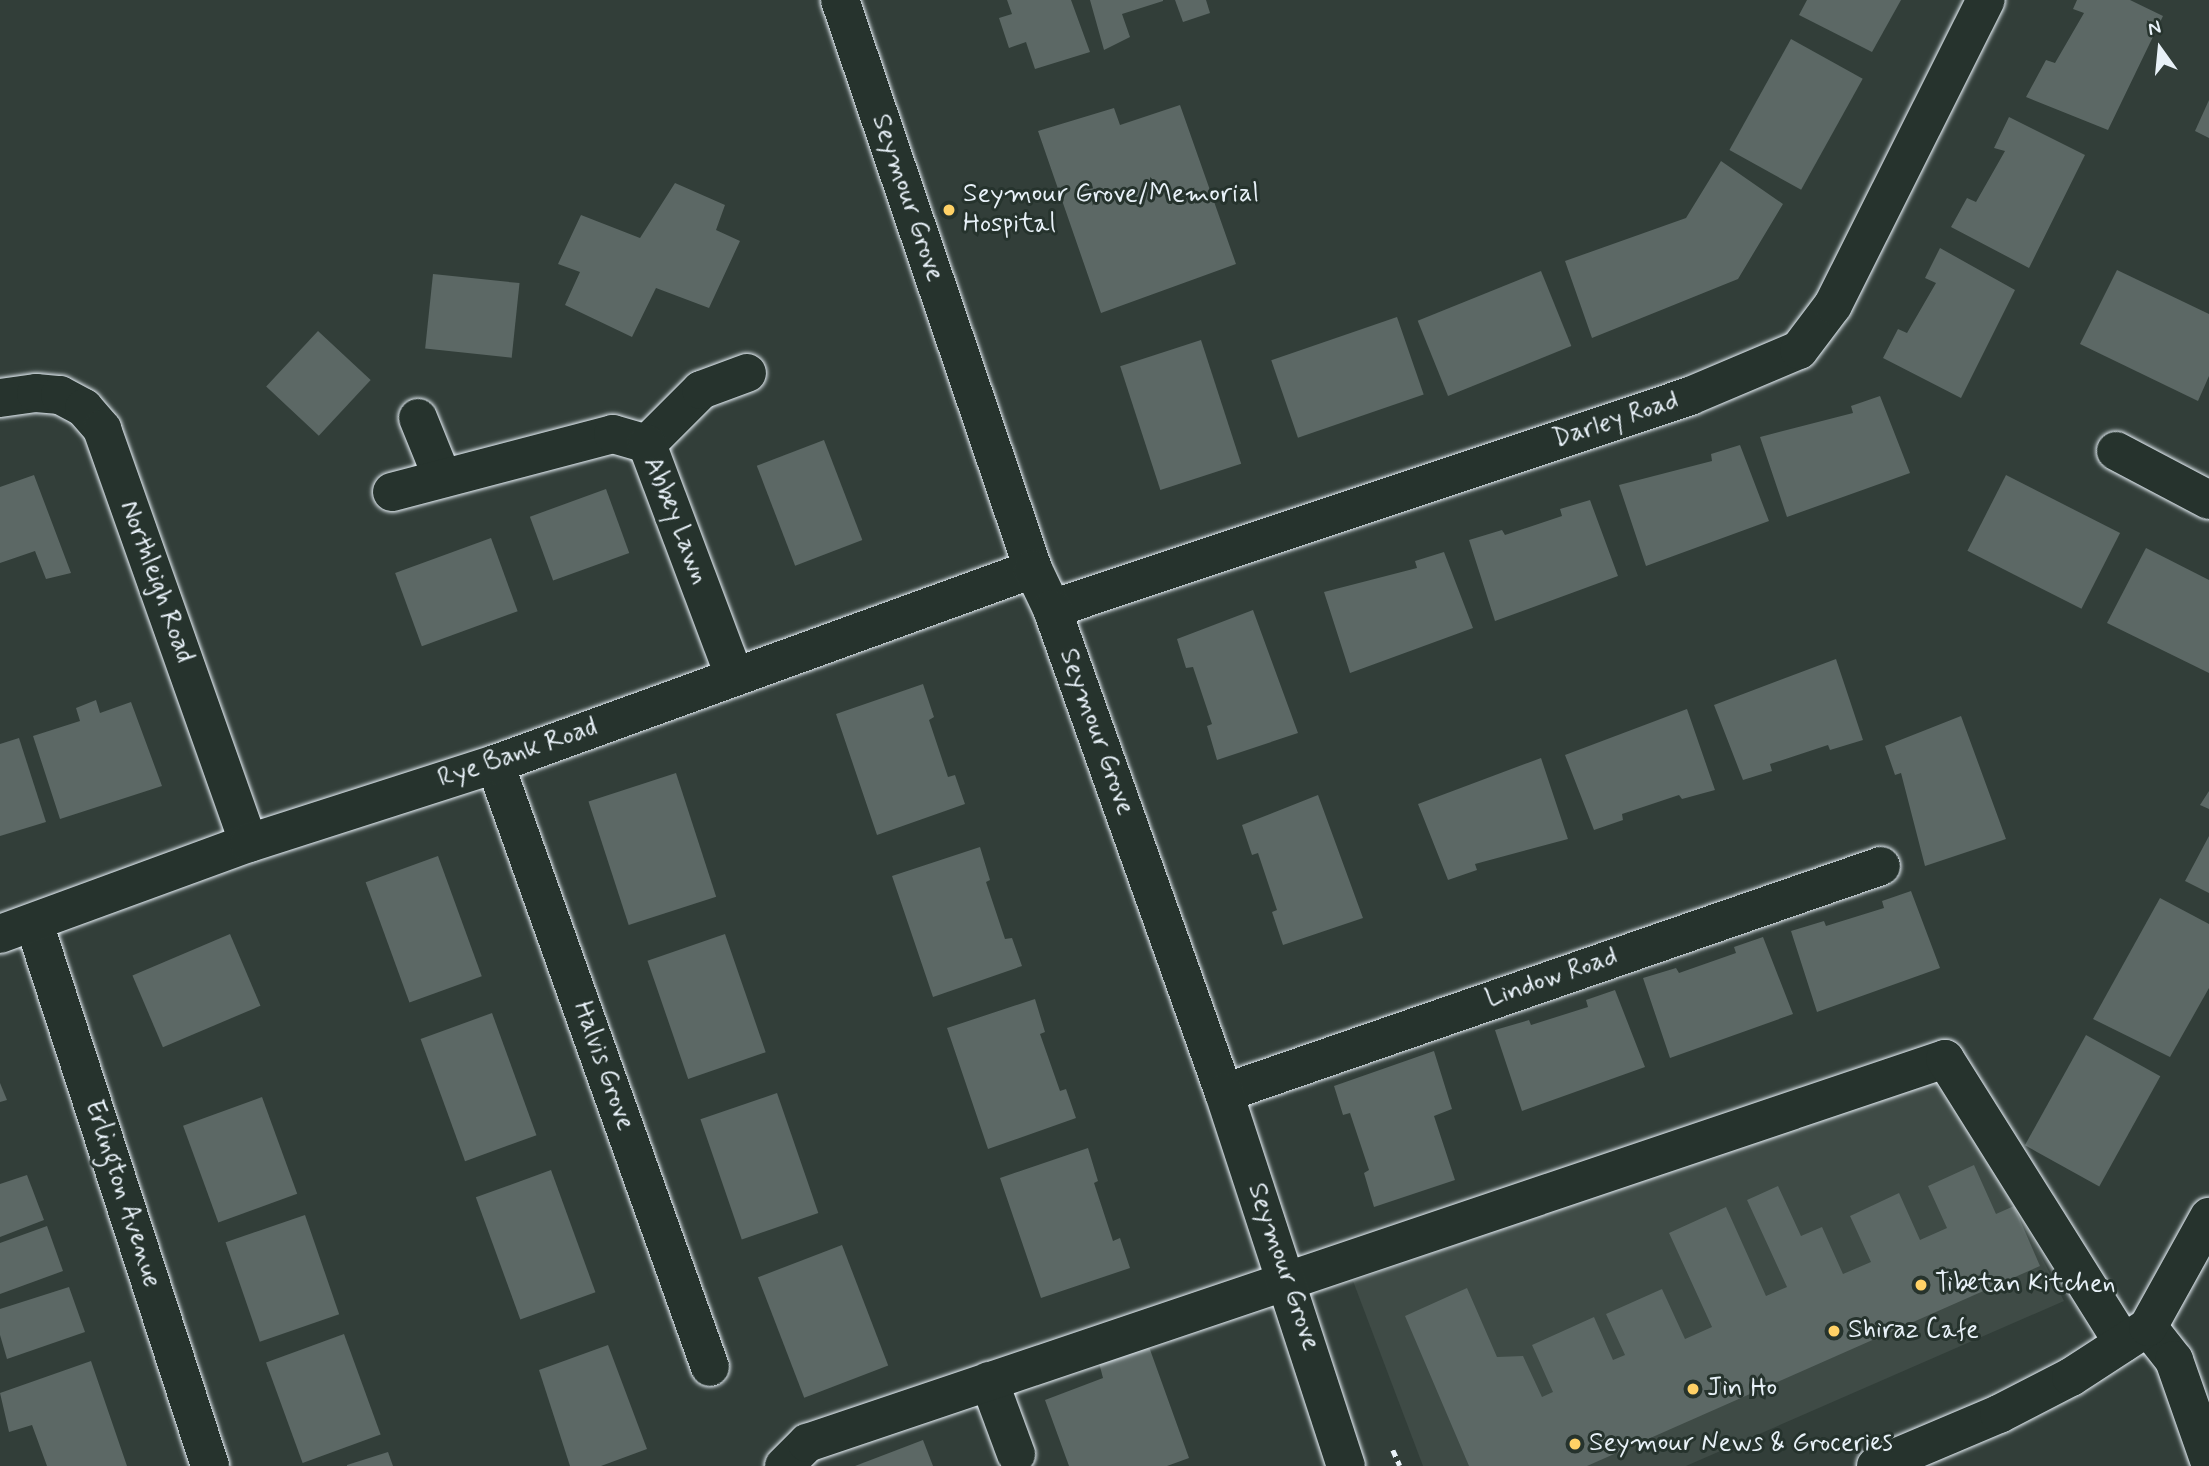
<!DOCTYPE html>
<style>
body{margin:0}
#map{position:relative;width:2209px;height:1466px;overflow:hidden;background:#323e39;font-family:Mynerve,sans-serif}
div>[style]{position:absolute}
.built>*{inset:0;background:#3f4b46}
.building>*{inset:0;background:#5c6865;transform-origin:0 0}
.path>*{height:4.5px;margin-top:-2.25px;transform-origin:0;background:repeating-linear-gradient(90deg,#e8f1f8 0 7px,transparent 0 12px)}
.roads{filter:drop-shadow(0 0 2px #e8f1f8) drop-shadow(0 0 2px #e8f1f8)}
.minor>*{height:38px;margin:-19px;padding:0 19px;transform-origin:19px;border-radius:19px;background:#26332d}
.major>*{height:38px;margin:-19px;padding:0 19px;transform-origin:19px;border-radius:19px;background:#26332d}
.dots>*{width:19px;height:19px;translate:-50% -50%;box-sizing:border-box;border:4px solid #26332d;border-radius:50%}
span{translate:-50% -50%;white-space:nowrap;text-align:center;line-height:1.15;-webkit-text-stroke:6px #26332d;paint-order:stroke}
.poi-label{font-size:26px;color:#e8f1f8}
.left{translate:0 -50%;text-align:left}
.street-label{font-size:26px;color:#e8f1f8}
.north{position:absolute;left:2125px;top:14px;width:70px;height:70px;-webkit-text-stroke:5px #26332d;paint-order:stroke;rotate:345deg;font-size:19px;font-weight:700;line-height:28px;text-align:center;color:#e8f1f8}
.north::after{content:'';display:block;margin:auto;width:24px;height:32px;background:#e8f1f8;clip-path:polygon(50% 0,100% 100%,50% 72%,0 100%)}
</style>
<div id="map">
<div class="built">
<div style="clip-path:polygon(1923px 1080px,1938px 1086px,1999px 1174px,2064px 1301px,1686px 1466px,1423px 1466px,1353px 1281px)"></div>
</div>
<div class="building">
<div style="clip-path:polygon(1007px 0,1071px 0,1090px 52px,1035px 69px,1026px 42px,1009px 48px,999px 18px,1012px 14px)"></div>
<div style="clip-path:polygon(1090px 0,1163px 0,1163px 1px,1122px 14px,1130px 37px,1104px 50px)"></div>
<div style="clip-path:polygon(1175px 0,1206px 0,1210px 13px,1183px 22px)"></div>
<div style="clip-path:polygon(1807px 0,1901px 0,1872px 52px,1799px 15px)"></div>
<div style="clip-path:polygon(2077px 0,2130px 0,2163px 16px,2108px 130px,2026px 97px,2046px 60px,2055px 63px,2084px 13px,2073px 9px)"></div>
<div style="left:1791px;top:39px;width:82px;height:127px;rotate:29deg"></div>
<div style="clip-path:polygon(2209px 100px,2209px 138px,2195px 131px)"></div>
<div style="clip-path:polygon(1180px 105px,1236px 264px,1101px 313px,1038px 131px,1114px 108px,1120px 125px)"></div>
<div style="clip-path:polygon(2009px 117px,2085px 155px,2029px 268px,1951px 227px,1967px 198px,1976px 202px,2005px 151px,1994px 148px)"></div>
<div style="clip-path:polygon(1721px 161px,1783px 204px,1738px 279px,1592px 338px,1565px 261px,1686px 218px)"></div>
<div style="clip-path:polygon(675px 183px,725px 205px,716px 230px,740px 241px,709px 308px,656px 288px,632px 337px,565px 305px,580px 272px,558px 264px,581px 215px,640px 238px)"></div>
<div style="clip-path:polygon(1940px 248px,2015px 290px,1961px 398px,1883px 358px,1898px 329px,1907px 333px,1936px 283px,1925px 278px)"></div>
<div style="clip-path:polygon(2117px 270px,2209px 314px,2209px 376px,2198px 401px,2080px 344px)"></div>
<div style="left:1541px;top:271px;width:81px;height:133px;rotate:68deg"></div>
<div style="left:433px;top:274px;width:87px;height:75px;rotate:6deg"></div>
<div style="left:1397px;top:317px;width:82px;height:133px;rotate:71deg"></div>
<div style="left:318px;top:331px;width:72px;height:76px;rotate:43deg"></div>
<div style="left:1201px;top:340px;width:130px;height:85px;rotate:72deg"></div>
<div style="clip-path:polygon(1880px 396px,1910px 473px,1787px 517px,1760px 437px,1853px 413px,1851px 406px)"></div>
<div style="left:824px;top:440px;width:107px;height:72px;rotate:69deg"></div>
<div style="clip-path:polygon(1740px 445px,1769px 521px,1646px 566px,1619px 485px,1712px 461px,1711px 454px)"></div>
<div style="clip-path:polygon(34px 475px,71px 573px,46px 579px,35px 551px,0 563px,0 487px)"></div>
<div style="left:2006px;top:475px;width:128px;height:85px;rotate:27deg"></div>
<div style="left:606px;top:489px;width:68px;height:81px;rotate:70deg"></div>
<div style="clip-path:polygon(1590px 500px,1618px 576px,1495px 621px,1469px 540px,1502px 530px,1505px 535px,1562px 516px,1560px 509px)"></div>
<div style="left:491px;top:538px;width:78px;height:102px;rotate:70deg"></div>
<div style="clip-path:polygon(2146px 548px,2209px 580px,2209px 673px,2107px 623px)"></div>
<div style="clip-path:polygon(1444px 552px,1473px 628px,1350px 673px,1324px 592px,1417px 568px,1415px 561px)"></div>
<div style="clip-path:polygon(1253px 610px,1298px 733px,1217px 760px,1207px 726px,1212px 724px,1193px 667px,1186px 668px,1177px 639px)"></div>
<div style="clip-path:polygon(1836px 659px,1863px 740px,1830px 750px,1828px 745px,1770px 764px,1772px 771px,1743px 780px,1714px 705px)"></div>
<div style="clip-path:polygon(923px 684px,934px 717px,929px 720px,948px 777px,955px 775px,965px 804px,877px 835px,836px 714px)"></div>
<div style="clip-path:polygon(96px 700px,100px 713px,131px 702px,162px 786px,60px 819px,33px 736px,80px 721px,76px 708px)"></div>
<div style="clip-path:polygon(1687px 709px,1715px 790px,1682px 799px,1679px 795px,1622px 814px,1623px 820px,1594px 830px,1565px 755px)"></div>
<div style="clip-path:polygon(1961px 716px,2006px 839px,1925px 866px,1901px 773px,1895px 775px,1885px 746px)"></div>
<div style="clip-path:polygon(19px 738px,46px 822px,0 836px,0 744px)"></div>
<div style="clip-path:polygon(1541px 758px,1568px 839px,1475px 864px,1477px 870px,1448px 880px,1418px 804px)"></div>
<div style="left:676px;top:773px;width:130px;height:92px;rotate:72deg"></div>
<div style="clip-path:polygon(2209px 791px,2209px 809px,2200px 805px)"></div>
<div style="clip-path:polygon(1318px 795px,1363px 918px,1283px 945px,1272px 912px,1277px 910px,1258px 853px,1252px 855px,1242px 825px)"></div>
<div style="clip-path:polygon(2209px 836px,2209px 893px,2185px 881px)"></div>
<div style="clip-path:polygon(980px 847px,990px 880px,986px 882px,1005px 939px,1012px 938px,1022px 966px,933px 997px,892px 876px)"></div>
<div style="left:438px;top:856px;width:128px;height:77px;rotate:70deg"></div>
<div style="clip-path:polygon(1911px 891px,1940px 968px,1817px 1012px,1791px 931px,1824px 921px,1826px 926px,1884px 908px,1882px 901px)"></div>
<div style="clip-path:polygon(2160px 898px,2209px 924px,2209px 988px,2170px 1057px,2093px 1019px)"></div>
<div style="left:230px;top:934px;width:78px;height:106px;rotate:67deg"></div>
<div style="left:725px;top:934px;width:125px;height:82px;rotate:71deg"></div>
<div style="clip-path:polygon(1763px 937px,1793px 1014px,1670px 1058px,1643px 978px,1676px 968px,1679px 973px,1736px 953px,1734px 947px)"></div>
<div style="clip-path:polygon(1615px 990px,1645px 1067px,1522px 1111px,1495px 1030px,1529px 1020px,1531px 1025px,1588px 1007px,1586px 1000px)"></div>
<div style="clip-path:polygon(1035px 999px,1045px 1032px,1040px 1034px,1060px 1091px,1066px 1089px,1076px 1118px,988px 1149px,947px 1028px)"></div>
<div style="left:492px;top:1013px;width:130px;height:76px;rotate:70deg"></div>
<div style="left:2086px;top:1035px;width:85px;height:126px;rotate:29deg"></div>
<div style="clip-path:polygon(1434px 1051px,1452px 1109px,1434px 1116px,1455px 1180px,1374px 1207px,1364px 1173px,1369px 1170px,1350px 1113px,1343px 1115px,1334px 1086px)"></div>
<div style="clip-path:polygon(0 1083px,7px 1100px,0 1102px)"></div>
<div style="left:777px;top:1093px;width:127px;height:81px;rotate:71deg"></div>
<div style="left:262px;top:1097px;width:103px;height:84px;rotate:70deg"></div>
<div style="clip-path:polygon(1088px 1148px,1098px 1181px,1094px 1183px,1113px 1241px,1120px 1238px,1130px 1268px,1041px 1298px,1000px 1178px)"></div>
<div style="clip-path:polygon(1974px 1165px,1996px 1214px,2014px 1206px,2040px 1266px,1587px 1466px,1469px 1466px,1405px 1316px,1467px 1288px,1497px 1357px,1523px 1356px,1542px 1397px,1553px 1392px,1532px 1345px,1594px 1317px,1613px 1360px,1625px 1355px,1606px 1314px,1662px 1289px,1685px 1339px,1712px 1327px,1669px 1233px,1726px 1207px,1766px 1296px,1787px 1287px,1747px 1200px,1778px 1186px,1801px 1236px,1822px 1227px,1843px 1274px,1871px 1262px,1850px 1216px,1899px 1193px,1920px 1240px,1947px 1228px,1928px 1186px)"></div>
<div style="left:551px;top:1170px;width:130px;height:80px;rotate:70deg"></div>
<div style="clip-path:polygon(27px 1175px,44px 1220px,0 1237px,0 1184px)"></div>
<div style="left:305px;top:1215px;width:105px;height:84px;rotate:71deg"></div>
<div style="clip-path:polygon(47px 1226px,63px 1271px,0 1294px,0 1243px)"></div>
<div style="left:842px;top:1245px;width:129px;height:90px;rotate:69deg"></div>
<div style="clip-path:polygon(69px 1287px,85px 1332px,7px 1359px,0 1335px,0 1309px)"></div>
<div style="left:344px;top:1334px;width:107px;height:83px;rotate:70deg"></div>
<div style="clip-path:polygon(1148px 1344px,1189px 1458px,1167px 1466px,1069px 1466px,1045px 1400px,1103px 1378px,1098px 1359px)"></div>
<div style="clip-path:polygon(608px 1345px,647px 1449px,601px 1466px,570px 1466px,539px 1370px)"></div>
<div style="clip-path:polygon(91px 1361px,127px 1466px,47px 1466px,32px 1425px,9px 1432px,0 1393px)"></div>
<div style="clip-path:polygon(923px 1440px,933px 1466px,855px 1466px)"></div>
<div style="clip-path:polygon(388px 1452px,393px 1466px,347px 1466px,347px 1465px)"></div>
</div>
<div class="path">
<div style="left:1393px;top:1450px;width:17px;rotate:66deg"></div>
</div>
<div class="roads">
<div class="minor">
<div style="left:0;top:398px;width:36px;rotate:-8deg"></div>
<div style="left:36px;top:393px;width:24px;rotate:5deg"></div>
<div style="left:60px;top:395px;width:27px;rotate:28deg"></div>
<div style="left:84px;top:408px;width:28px;rotate:49deg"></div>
<div style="left:102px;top:429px;width:439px;rotate:70.5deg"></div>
<div style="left:418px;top:418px;width:64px;rotate:67.9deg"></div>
<div style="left:647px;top:444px;width:76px;rotate:-45deg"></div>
<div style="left:701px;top:390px;width:49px;rotate:-20.3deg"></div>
<div style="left:2116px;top:451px;width:105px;rotate:27.8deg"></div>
<div style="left:392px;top:492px;width:228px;rotate:-14.7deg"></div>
<div style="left:613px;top:434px;width:35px;rotate:16deg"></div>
<div style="left:647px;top:444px;width:248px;rotate:69.4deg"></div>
<div style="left:1052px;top:609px;width:673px;rotate:-18.46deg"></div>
<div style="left:1690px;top:396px;width:118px;rotate:-22.9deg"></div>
<div style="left:1799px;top:350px;width:56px;rotate:-52.9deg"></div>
<div style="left:1833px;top:305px;width:341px;rotate:-63.4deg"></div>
<div style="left:495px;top:764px;width:640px;rotate:70.38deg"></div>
<div style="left:34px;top:923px;width:571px;rotate:72.04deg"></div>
<div style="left:0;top:934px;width:265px;rotate:-20.1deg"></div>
<div style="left:249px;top:843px;width:258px;rotate:-17.8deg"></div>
<div style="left:495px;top:764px;width:572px;rotate:-19.92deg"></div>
<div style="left:1224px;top:1093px;width:695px;rotate:-19.06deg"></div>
<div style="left:2148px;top:1327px;width:42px;rotate:51.8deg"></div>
<div style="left:2174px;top:1360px;width:106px;rotate:70.7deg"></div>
<div style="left:989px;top:1381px;width:78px;rotate:69.7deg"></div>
<div style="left:784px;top:1466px;width:33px;rotate:-45deg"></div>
<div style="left:807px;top:1443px;width:1201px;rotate:-18.65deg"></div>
<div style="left:1945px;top:1059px;width:335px;rotate:57.9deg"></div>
</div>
<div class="major">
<div style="left:840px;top:0;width:601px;rotate:71.26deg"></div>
<div style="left:1033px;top:569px;width:44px;rotate:64.6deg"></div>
<div style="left:1052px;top:609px;width:514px;rotate:70.44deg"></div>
<div style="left:1224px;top:1093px;width:392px;rotate:71.9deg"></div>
<div style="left:1876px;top:1466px;width:134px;rotate:-22.9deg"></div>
<div style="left:1999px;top:1414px;width:81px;rotate:-27.2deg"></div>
<div style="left:2071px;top:1377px;width:92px;rotate:-33deg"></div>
<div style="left:2148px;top:1327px;width:126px;rotate:-61deg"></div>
</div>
</div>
<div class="dots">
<div style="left:949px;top:210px;background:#ffd166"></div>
<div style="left:1921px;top:1285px;background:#ffd166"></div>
<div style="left:1834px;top:1331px;background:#ffd166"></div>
<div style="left:1693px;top:1389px;background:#ffd166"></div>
<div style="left:1575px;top:1444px;background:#ffd166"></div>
</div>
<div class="poi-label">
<span class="left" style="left:963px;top:210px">Seymour Grove/Memorial<br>Hospital</span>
<span class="left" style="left:1935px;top:1285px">Tibetan Kitchen</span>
<span class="left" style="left:1848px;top:1331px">Shiraz Cafe</span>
<span class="left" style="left:1707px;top:1389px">Jin Ho</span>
<span class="left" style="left:1589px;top:1444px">Seymour News &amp; Groceries</span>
</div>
<div class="street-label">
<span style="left:907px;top:198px;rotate:71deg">Seymour Grove</span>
<span style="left:1616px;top:421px;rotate:-18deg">Darley Road</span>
<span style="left:675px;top:521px;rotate:68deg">Abbey Lawn</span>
<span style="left:156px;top:582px;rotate:70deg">Northleigh Road</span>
<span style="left:1096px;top:732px;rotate:70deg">Seymour Grove</span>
<span style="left:518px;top:754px;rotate:-19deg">Rye Bank Road</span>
<span style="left:1552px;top:979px;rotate:-19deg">Lindow Road</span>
<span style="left:603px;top:1066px;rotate:70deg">Halvis Grove</span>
<span style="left:122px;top:1194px;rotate:72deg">Erlington Avenue</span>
<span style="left:1283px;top:1267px;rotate:71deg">Seymour Grove</span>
</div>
<div class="north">N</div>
</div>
